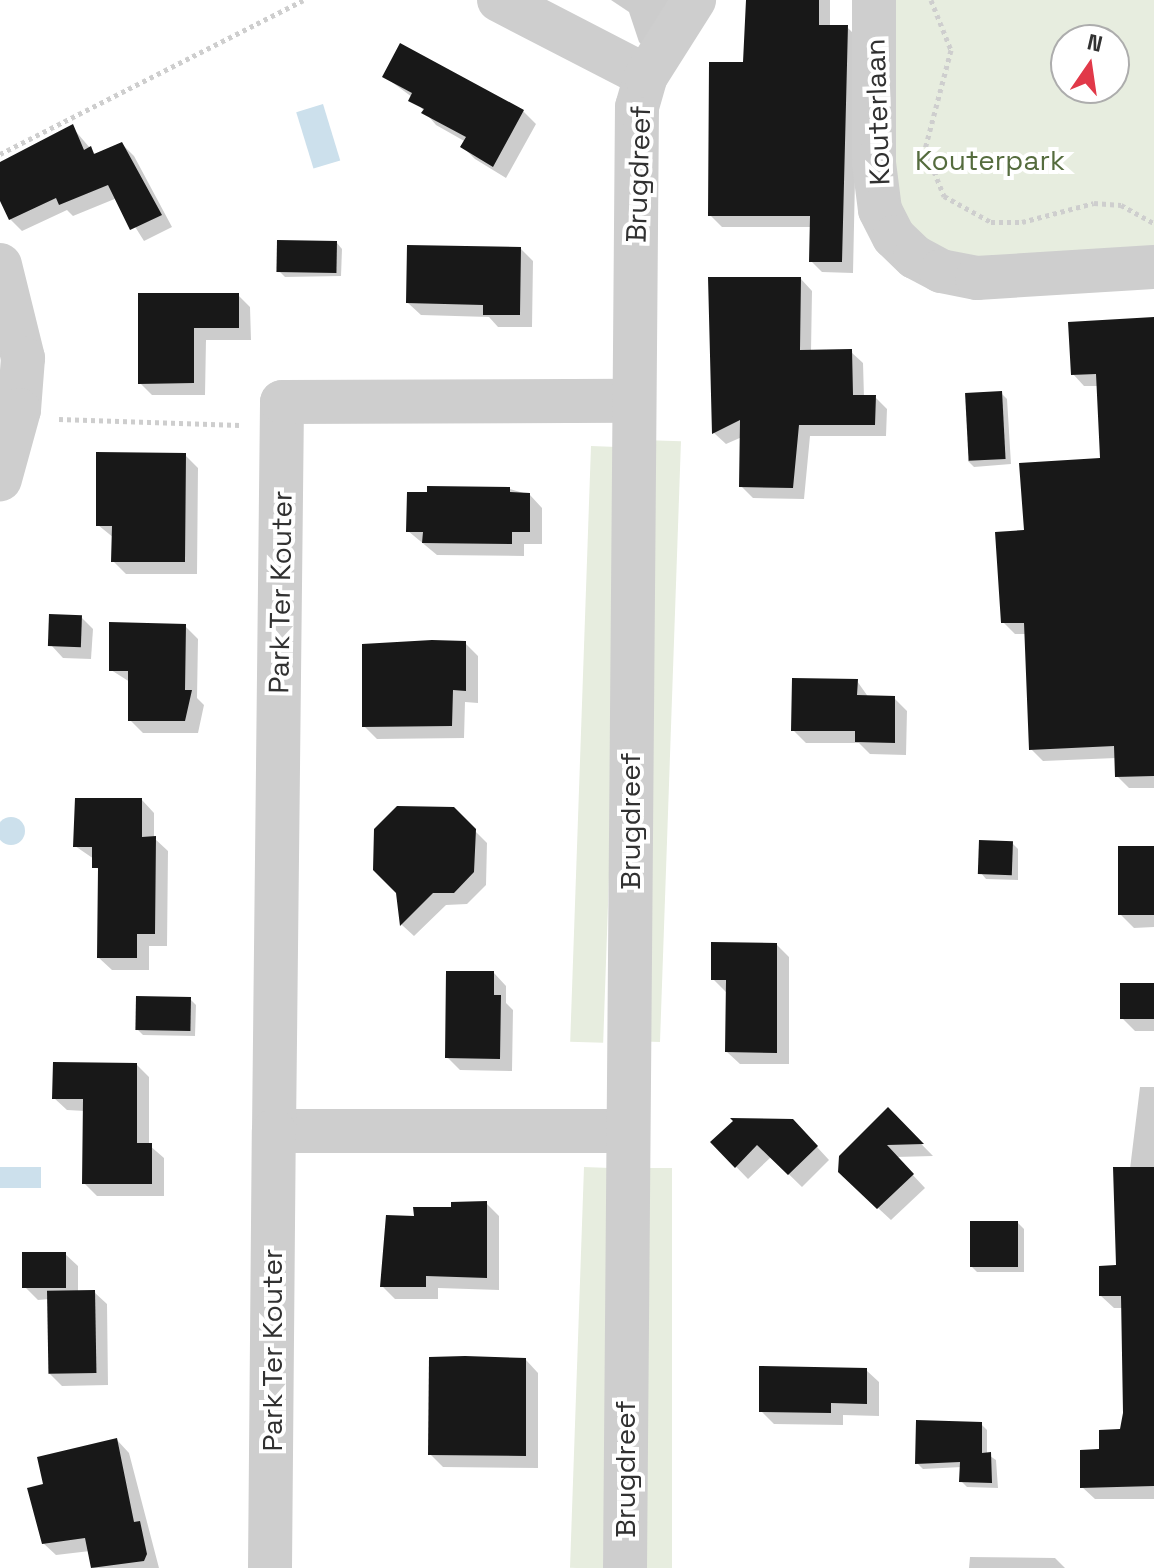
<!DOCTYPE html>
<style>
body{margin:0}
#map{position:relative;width:1154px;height:1568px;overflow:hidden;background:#fff;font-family:"Space Grotesk",sans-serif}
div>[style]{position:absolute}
.green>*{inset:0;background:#e7eddf;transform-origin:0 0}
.water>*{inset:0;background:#cce0ec;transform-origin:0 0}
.round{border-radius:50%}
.shadow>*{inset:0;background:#0003}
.building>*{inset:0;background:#181818;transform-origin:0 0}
.path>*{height:5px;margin-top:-2.5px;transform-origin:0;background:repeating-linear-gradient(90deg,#cecece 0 4px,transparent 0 8px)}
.minor>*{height:44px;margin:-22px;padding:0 22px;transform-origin:22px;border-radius:22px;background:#cecece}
span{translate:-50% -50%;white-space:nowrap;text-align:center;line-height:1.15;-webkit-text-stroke:8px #fff;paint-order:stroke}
.street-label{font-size:28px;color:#313131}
.park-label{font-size:28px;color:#556c3e}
.north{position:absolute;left:1050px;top:24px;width:80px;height:80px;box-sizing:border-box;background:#fff;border:2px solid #adadad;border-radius:50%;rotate:13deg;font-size:22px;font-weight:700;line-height:32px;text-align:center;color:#313131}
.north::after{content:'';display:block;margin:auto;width:28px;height:36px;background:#e13949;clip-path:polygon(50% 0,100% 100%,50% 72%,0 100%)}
</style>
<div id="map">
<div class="green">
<div style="clip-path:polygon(evenodd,893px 0,1154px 0,1154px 253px,979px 263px,941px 256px,896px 213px,893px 0,1066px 40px,1114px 40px,1114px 88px,1066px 88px,1066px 40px)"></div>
<div style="left:643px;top:440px;width:38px;height:601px;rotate:2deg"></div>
<div style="left:591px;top:446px;width:33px;height:596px;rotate:2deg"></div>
<div style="left:584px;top:1167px;width:33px;height:401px;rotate:2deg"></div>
<div style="left:637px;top:1168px;width:35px;height:400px"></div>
</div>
<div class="water">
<div style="left:323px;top:104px;width:59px;height:28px;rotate:73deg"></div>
<div class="round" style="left:-3px;top:817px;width:28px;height:28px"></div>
<div style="left:0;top:1167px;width:41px;height:21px"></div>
</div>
<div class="shadow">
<div style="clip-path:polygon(611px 0,681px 0,650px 53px,639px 42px,629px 12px)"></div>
<div style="clip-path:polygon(748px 0,830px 0,830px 27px,847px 27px,858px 38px,853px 273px,822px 272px,811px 261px,811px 227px,722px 227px,710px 215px,744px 65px)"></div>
<div style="clip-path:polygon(385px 77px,523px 111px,536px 124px,506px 178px,475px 159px,463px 147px,466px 142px,436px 125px,412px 97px)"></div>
<div style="clip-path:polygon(72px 127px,96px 155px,122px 144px,134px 156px,172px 227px,144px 241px,117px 198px,73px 216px,67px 210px,22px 231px,10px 219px,0 196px,0 163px)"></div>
<div style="clip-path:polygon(337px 243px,342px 249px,341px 276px,285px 277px,279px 271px)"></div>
<div style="clip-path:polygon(521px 249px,533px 261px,532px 327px,498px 327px,489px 317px,421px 315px,408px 303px)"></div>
<div style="clip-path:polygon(710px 279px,801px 279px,812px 291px,811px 352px,851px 352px,863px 363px,864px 397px,875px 397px,887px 409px,886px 436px,810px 436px,804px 499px,753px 498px,741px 486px,742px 437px,726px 444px,714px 433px)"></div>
<div style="clip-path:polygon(140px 295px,238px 295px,250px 307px,251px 340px,206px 340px,205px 395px,152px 395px,140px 383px)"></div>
<div style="clip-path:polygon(1154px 319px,1154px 788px,1129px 788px,1117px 776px,1116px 758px,1043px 761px,1031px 749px,1026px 634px,1015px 634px,1003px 622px,1026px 532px,1102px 460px,1098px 386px,1084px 386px,1073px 374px)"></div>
<div style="clip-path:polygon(1001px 393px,1007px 399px,1011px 464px,974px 467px,968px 461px)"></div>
<div style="clip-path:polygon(185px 455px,198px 468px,197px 574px,126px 574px,113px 561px,114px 538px,98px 525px)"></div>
<div style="clip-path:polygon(510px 489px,530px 495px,542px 508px,542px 544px,524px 544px,524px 556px,437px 555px,408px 531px)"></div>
<div style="clip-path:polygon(81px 617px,93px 629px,91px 659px,63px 658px,51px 645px)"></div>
<div style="clip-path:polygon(185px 626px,198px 639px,197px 698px,204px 705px,198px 733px,143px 733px,130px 720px,130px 682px,111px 670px)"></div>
<div style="clip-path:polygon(465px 643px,478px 656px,478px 703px,465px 702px,464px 738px,377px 739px,364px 726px)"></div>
<div style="clip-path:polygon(857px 681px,869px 698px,894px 698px,907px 711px,906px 755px,870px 754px,859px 743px,806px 743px,793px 730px)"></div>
<div style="clip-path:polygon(142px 800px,154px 813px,154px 838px,168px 851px,167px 946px,149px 946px,149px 970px,112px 970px,99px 958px,100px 874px,94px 859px,75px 846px)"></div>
<div style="clip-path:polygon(453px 809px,487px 843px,486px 885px,467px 904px,446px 905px,414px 936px,402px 925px,398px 892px)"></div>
<div style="clip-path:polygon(1012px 843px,1018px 849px,1018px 880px,986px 879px,981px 873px)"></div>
<div style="clip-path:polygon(1154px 848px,1154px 927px,1134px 928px,1121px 915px)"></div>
<div style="clip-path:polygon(777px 945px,789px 957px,789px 1064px,740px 1064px,727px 1052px,726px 992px,713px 979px)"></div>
<div style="clip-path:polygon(494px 973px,506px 986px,506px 1003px,513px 1010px,512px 1071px,460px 1070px,447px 1057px)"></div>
<div style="clip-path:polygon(1154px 985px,1154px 1031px,1135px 1031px,1123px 1019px)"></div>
<div style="clip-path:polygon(190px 999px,196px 1005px,195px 1036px,143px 1035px,137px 1029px)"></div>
<div style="clip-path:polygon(137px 1065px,149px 1077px,149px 1145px,164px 1158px,164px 1196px,97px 1196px,84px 1183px,85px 1111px,67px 1110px,54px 1098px)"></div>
<div style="clip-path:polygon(1140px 1087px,1154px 1087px,1154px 1499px,1095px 1499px,1082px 1487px,1101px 1451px,1122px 1431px,1125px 1413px,1123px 1308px,1114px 1308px,1101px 1296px,1118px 1267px)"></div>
<div style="clip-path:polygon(888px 1110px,933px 1156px,896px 1157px,925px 1188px,891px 1220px,853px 1185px)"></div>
<div style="clip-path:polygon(805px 1134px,829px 1160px,802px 1187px,771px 1157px,748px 1179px,713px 1143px)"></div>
<div style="clip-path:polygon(486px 1203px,499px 1216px,499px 1290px,438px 1288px,438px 1299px,395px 1299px,383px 1287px,453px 1209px)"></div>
<div style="clip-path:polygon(1018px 1223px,1024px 1229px,1024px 1272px,977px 1272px,971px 1266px)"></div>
<div style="clip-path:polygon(65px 1254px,78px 1266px,78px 1292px,94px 1292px,107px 1304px,108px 1385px,62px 1386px,49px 1373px,49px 1299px,38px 1300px,25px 1287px)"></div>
<div style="clip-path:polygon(526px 1360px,538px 1373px,538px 1468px,443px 1467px,430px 1454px)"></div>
<div style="clip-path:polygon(866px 1370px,879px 1382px,879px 1416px,843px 1415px,843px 1425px,774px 1424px,761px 1411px)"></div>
<div style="clip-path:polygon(981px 1424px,987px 1430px,987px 1454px,996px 1460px,998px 1488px,967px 1487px,961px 1481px,962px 1467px,923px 1469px,917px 1463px)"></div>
<div style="clip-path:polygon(117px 1440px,129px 1453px,159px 1568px,93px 1568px,90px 1551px,56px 1555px,43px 1543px,45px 1485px)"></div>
<div style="clip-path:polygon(970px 1557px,1055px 1558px,1065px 1568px,969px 1568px)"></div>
</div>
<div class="building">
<div style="clip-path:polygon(746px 0,819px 0,819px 25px,848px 25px,842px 262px,809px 262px,810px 216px,708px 216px,709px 62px,743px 62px)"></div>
<div style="clip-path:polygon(400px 43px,524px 110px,493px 167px,460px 147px,466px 137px,421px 113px,424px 109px,408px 101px,412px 93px,382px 77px)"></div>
<div style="clip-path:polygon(73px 124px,84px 150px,91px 146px,94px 154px,122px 142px,162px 215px,130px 230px,108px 185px,59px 205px,56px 198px,9px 220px,0 201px,0 162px)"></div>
<div style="left:277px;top:240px;width:60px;height:32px;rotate:1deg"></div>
<div style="clip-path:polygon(407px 245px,521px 247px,520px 315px,483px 315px,483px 305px,406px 303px)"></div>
<div style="clip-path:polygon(708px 277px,801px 277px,800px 350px,852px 349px,853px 395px,876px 395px,875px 425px,799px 425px,793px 488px,739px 487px,740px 420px,712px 434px)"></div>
<div style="clip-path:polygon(138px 293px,239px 293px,239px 328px,194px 328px,194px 383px,138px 384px)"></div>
<div style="clip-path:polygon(1154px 317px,1154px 776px,1115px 777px,1114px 746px,1029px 750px,1024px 623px,1001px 623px,995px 532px,1024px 530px,1019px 463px,1100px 458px,1096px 374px,1071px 375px,1068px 322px)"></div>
<div style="left:1002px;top:391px;width:68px;height:37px;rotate:87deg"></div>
<div style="clip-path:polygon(96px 452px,186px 453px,185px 562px,111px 562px,112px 526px,96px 526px)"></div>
<div style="clip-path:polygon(427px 486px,510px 487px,510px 492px,530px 493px,530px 532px,512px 532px,512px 544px,422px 543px,423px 532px,406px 532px,407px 492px,427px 492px)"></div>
<div style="left:49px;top:614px;width:33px;height:32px;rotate:2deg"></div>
<div style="clip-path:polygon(109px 622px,186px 624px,185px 690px,192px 690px,185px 721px,128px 721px,128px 671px,109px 671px)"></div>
<div style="clip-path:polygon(432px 640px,466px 641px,466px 691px,453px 690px,452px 726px,362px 727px,362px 644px)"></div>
<div style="clip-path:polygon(792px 678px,858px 679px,857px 695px,895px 696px,895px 743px,855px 742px,855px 731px,791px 731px)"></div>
<div style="clip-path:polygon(75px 798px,142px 798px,142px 837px,156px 836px,155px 934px,137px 934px,137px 958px,97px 958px,98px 868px,92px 868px,92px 847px,73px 847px)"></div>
<div style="clip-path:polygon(397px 806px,454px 807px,476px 829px,474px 872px,454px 893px,433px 893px,400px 926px,396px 893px,373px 870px,374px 829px)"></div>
<div style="left:979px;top:840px;width:34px;height:34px;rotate:2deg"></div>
<div style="left:1154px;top:846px;width:69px;height:36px;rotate:90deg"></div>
<div style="clip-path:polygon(711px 942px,777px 943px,777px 1053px,725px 1052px,726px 980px,711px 980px)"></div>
<div style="clip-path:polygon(446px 971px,494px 971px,494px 995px,501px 995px,500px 1059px,445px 1058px)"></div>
<div style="left:1154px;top:983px;width:36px;height:34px;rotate:90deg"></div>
<div style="left:136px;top:996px;width:55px;height:34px;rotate:1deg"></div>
<div style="clip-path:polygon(53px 1062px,137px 1063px,137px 1143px,152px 1143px,152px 1184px,82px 1184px,83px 1099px,52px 1099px)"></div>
<div style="clip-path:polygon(888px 1107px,924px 1144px,887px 1145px,914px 1174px,877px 1209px,838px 1172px,839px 1156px)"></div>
<div style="clip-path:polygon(730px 1118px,793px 1119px,818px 1146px,788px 1175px,757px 1145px,735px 1168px,710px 1142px,733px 1121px)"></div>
<div style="clip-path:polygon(1113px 1167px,1154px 1167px,1154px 1486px,1080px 1488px,1080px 1450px,1099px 1449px,1099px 1430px,1120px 1429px,1123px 1413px,1121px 1296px,1099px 1296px,1099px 1266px,1116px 1265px)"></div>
<div style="clip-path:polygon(487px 1201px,487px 1278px,426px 1276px,426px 1287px,380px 1287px,386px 1215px,414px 1216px,413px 1207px,451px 1207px,451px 1202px)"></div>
<div style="left:970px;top:1221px;width:48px;height:46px"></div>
<div style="left:22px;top:1252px;width:44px;height:36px"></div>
<div style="left:95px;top:1290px;width:83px;height:48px;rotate:89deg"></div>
<div style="clip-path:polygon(465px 1356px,526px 1358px,526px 1456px,428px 1455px,429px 1357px)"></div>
<div style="clip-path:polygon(759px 1366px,867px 1368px,867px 1404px,831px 1403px,831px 1413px,759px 1412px)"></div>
<div style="clip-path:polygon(916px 1420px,982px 1422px,982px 1453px,991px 1452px,992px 1483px,959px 1482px,960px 1462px,915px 1464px)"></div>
<div style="clip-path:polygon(117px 1438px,134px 1522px,140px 1521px,147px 1554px,144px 1561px,91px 1568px,85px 1538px,42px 1544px,27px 1488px,43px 1484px,37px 1457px)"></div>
</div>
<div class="path">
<div style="left:931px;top:0;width:54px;rotate:68.2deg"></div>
<div style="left:951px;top:50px;width:102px;rotate:104.7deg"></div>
<div style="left:925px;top:149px;width:51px;rotate:68deg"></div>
<div style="left:944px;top:196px;width:54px;rotate:29deg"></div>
<div style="left:991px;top:222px;width:31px"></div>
<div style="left:1022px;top:222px;width:74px;rotate:-14.8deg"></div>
<div style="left:1094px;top:203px;width:27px;rotate:4deg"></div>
<div style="left:1121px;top:205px;width:38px;rotate:29deg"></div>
<div style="left:0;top:154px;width:340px;rotate:-26.9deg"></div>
<div style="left:59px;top:419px;width:181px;rotate:1.9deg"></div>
</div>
<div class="minor">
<div style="left:499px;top:0;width:165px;rotate:27.3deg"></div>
<div style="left:874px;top:0;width:163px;rotate:90deg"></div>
<div style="left:874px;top:163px;width:47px;rotate:82.7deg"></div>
<div style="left:880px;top:210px;width:30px;rotate:63deg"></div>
<div style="left:894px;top:237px;width:29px;rotate:44deg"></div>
<div style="left:915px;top:257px;width:30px;rotate:28deg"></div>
<div style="left:941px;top:271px;width:37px;rotate:11deg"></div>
<div style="left:977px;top:278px;width:177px;rotate:-3.6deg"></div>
<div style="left:0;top:265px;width:96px;rotate:76.1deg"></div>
<div style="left:23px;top:358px;width:52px;rotate:94.4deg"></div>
<div style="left:19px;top:410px;width:72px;rotate:105.4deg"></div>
<div style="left:627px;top:1131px;width:353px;rotate:180deg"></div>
<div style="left:274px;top:1131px;width:729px;rotate:-89.37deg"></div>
<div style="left:282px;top:402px;width:350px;rotate:-0.2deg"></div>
<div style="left:270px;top:1568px;width:437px;rotate:-89.5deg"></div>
<div style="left:625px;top:1568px;width:1461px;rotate:-89.53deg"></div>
<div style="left:637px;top:107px;width:32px;rotate:-74deg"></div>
<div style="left:646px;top:76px;width:90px;rotate:-57.7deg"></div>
</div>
<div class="street-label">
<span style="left:877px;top:112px;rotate:-92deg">Kouterlaan</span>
<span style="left:638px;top:174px;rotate:-88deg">Brugdreef</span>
<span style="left:280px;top:592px;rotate:-89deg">Park Ter Kouter</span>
<span style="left:630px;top:821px;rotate:-90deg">Brugdreef</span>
<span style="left:272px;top:1350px;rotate:-90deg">Park Ter Kouter</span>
<span style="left:625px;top:1469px;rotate:-90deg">Brugdreef</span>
</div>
<div class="park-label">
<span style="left:990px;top:160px">Kouterpark</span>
</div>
<div class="north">N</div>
</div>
